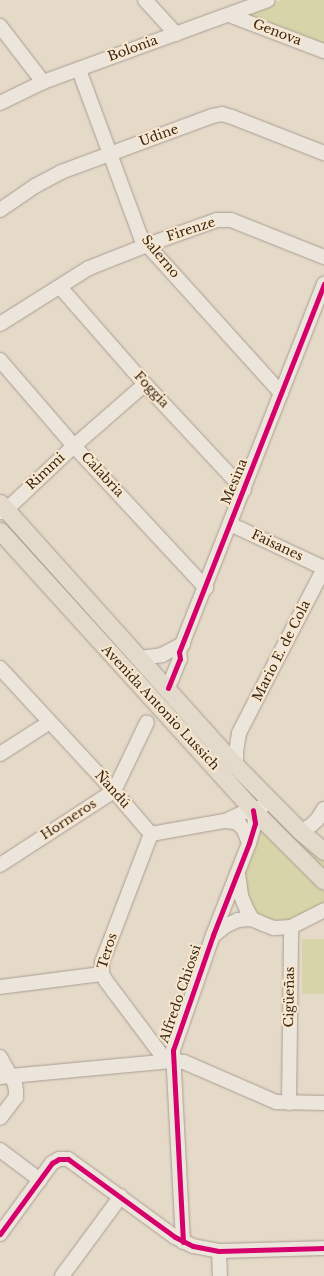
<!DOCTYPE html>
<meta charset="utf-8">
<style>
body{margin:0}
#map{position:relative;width:324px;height:1276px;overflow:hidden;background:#e5d9c8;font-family:"Libre Baskerville",serif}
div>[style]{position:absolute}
.green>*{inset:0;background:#d8d4a9;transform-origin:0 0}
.roads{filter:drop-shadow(0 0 1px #a99e92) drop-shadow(0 0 1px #a99e92)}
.minor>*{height:14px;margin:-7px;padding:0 7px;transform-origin:7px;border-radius:7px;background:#ece5db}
.major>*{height:17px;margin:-8.5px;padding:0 8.5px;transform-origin:8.5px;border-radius:8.5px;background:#e4dacb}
.cycleway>*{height:5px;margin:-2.5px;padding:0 2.5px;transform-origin:2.5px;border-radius:2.5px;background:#d6006c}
span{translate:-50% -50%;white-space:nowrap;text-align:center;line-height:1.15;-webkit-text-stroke:4px #f8e7cc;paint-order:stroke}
.street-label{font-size:13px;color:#38261a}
</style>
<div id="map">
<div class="green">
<div style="clip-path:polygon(282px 0,324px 0,324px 45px,244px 13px)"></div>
<div style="clip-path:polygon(266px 811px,269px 811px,324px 858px,324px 875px)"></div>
<div style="clip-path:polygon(261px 826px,324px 889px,324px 904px,295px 918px,279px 924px,259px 915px,253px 909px,249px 904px,244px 875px)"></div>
<div style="left:302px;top:939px;width:22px;height:55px"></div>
</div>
<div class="roads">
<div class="minor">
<div style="left:145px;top:0;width:46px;rotate:47.6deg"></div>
<div style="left:229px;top:15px;width:102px;rotate:20.8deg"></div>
<div style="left:0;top:26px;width:71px;rotate:52.5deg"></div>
<div style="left:79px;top:70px;width:179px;rotate:69.7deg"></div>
<div style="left:141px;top:238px;width:209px;rotate:47.9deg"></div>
<div style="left:0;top:103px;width:48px;rotate:-26deg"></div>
<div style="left:43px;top:82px;width:239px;rotate:-20deg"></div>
<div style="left:0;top:210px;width:42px;rotate:-34.4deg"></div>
<div style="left:35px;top:186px;width:30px;rotate:-28deg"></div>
<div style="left:61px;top:172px;width:161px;rotate:-20.3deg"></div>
<div style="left:212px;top:116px;width:10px;rotate:-11deg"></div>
<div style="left:222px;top:114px;width:10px;rotate:17deg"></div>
<div style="left:232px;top:117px;width:99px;rotate:21.4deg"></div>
<div style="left:60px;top:287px;width:129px;rotate:48.8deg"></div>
<div style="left:145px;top:384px;width:145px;rotate:47deg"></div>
<div style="left:0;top:324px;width:105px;rotate:-32.2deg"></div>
<div style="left:89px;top:268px;width:62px;rotate:-21.6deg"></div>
<div style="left:147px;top:245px;width:74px;rotate:-19.7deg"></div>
<div style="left:217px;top:220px;width:14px"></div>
<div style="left:231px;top:220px;width:100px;rotate:21.7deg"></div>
<div style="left:0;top:360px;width:113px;rotate:49.3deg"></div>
<div style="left:74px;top:446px;width:194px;rotate:47.1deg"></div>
<div style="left:0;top:512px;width:6px;rotate:-18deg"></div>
<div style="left:6px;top:510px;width:93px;rotate:-43.3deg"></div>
<div style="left:74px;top:446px;width:94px;rotate:-41.1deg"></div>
<div style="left:230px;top:524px;width:104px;rotate:25.1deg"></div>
<div style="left:139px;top:658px;width:23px;rotate:-7deg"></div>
<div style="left:162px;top:655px;width:24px;rotate:-28deg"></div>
<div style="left:0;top:668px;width:168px;rotate:47.2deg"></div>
<div style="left:114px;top:791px;width:57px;rotate:49.3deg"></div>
<div style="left:151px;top:834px;width:75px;rotate:-10deg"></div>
<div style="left:225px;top:821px;width:19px;rotate:-25deg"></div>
<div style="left:242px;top:813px;width:21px;rotate:-17deg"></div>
<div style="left:168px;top:688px;width:31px;rotate:-68deg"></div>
<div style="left:180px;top:659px;width:7px;rotate:-98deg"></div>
<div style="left:179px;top:652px;width:396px;rotate:-68.5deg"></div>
<div style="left:0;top:754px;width:59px;rotate:-32.6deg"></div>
<div style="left:236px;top:766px;width:14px;rotate:-90deg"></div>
<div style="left:236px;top:752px;width:19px;rotate:-81deg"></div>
<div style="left:239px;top:733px;width:186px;rotate:-62.7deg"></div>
<div style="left:225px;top:821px;width:10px;rotate:6deg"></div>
<div style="left:235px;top:822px;width:6px;rotate:31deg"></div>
<div style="left:240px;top:825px;width:6px;rotate:51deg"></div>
<div style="left:244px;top:830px;width:14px;rotate:69deg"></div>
<div style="left:300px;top:831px;width:10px;rotate:-24deg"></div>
<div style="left:309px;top:827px;width:11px;rotate:-41deg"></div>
<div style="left:317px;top:820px;width:13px;rotate:-58deg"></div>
<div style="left:151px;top:834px;width:137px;rotate:110.9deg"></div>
<div style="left:102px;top:962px;width:12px;rotate:90deg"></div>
<div style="left:102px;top:974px;width:8px;rotate:60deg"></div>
<div style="left:106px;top:981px;width:100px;rotate:53.1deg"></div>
<div style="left:0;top:865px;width:136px;rotate:-33deg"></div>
<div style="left:114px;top:791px;width:76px;rotate:-64.4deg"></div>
<div style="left:238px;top:874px;width:22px;rotate:82deg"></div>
<div style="left:241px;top:896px;width:15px;rotate:67deg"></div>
<div style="left:247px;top:910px;width:10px;rotate:61deg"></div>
<div style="left:252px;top:919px;width:12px;rotate:24deg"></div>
<div style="left:263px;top:924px;width:12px;rotate:20deg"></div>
<div style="left:274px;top:928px;width:17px;rotate:-3deg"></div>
<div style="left:291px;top:927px;width:37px;rotate:-27deg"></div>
<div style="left:214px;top:935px;width:14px;rotate:-39deg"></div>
<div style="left:225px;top:926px;width:14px;rotate:-25deg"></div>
<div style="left:238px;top:920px;width:14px;rotate:-4deg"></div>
<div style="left:0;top:987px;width:103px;rotate:-7.3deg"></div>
<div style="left:0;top:1057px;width:31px;rotate:61deg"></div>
<div style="left:15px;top:1084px;width:7px;rotate:82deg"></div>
<div style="left:16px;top:1091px;width:6px;rotate:90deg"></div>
<div style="left:16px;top:1097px;width:26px;rotate:127deg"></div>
<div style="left:0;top:1077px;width:175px;rotate:-5.3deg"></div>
<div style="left:174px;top:1061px;width:10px;rotate:6deg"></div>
<div style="left:184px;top:1062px;width:100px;rotate:23.5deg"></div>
<div style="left:276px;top:1102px;width:48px;rotate:1.2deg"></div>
<div style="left:289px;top:1103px;width:176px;rotate:-89.3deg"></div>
<div style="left:0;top:1150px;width:50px;rotate:36.9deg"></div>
<div style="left:0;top:1234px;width:88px;rotate:-53.8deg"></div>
<div style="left:52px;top:1163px;width:8px;rotate:-30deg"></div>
<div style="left:59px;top:1159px;width:9px"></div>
<div style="left:68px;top:1159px;width:132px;rotate:36.1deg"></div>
<div style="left:175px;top:1237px;width:20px;rotate:27deg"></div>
<div style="left:193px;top:1246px;width:26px;rotate:11deg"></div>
<div style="left:219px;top:1251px;width:105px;rotate:-1.6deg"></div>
<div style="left:183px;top:1242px;width:192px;rotate:-93deg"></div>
<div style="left:173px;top:1050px;width:122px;rotate:-70.8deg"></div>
<div style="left:213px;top:935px;width:99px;rotate:-68.6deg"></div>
<div style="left:249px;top:843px;width:21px;rotate:-73deg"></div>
<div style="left:255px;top:823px;width:13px;rotate:-99deg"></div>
<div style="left:219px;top:1251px;width:25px;rotate:88deg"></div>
<div style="left:62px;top:1276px;width:99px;rotate:-53.6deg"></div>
</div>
<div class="major">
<div style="left:0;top:503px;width:353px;rotate:48.1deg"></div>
<div style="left:236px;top:766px;width:91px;rotate:45.4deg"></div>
<div style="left:300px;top:831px;width:31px;rotate:40deg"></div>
<div style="left:0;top:531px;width:377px;rotate:47.8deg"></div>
<div style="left:253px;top:810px;width:100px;rotate:45deg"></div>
</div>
</div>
<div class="cycleway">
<div style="left:168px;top:688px;width:31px;rotate:-68deg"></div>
<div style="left:180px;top:659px;width:7px;rotate:-98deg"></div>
<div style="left:179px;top:652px;width:396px;rotate:-68.5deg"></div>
<div style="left:0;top:1234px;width:88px;rotate:-53.8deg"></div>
<div style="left:52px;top:1163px;width:8px;rotate:-30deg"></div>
<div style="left:59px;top:1159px;width:9px"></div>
<div style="left:68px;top:1159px;width:132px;rotate:36.1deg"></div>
<div style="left:175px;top:1237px;width:20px;rotate:27deg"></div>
<div style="left:193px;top:1246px;width:26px;rotate:11deg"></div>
<div style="left:219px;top:1251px;width:105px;rotate:-1.6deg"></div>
<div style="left:183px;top:1242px;width:192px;rotate:-93deg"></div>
<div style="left:173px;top:1050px;width:122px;rotate:-70.8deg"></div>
<div style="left:213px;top:935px;width:99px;rotate:-68.6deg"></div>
<div style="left:249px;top:843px;width:21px;rotate:-73deg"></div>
<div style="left:255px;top:823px;width:13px;rotate:-99deg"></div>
</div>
<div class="street-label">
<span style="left:277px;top:33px;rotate:21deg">Genova</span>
<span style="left:133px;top:49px;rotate:-20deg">Bolonia</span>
<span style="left:159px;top:136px;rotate:-20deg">Udine</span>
<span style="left:191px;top:230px;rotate:-18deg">Firenze</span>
<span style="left:160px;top:257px;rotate:50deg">Salerno</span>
<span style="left:151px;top:390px;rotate:47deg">Foggia</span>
<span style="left:46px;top:472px;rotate:-43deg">Rimmi</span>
<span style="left:102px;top:475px;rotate:47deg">Calabria</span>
<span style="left:235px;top:482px;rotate:-68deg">Mesina</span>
<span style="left:277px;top:546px;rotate:25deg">Faisanes</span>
<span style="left:282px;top:651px;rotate:-63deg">Mario E. de Cola</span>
<span style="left:160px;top:708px;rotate:47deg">Avenida Antonio Lussich</span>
<span style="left:112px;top:790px;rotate:48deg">Ñandú</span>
<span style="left:69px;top:820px;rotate:-33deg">Horneros</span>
<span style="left:108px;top:951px;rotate:-72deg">Teros</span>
<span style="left:181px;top:994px;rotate:-71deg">Alfredo Chiossi</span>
<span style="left:290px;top:997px;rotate:-89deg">Cigüeñas</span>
</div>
</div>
